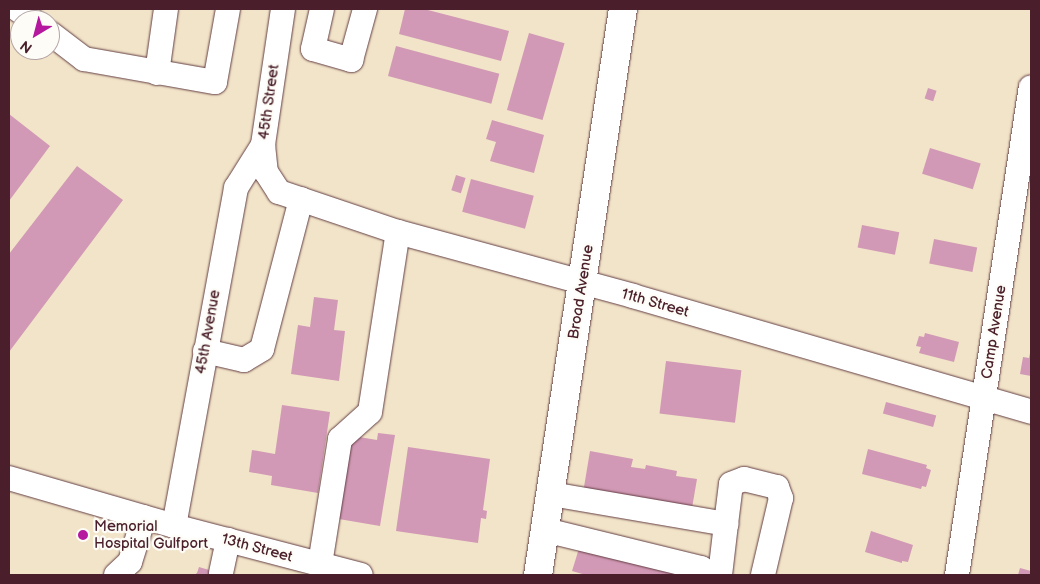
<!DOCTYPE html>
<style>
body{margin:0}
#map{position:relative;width:1040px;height:584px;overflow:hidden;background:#f2e4c8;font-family:"Balsamiq Sans",sans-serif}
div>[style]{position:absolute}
.building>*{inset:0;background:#d199b5;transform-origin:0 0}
.roads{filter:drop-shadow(0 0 1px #633d43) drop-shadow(0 0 1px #633d43)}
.minor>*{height:24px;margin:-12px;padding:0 12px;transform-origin:12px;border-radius:12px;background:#fff}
.major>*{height:28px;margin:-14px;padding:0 14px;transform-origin:14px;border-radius:14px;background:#fff}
.dots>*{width:14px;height:14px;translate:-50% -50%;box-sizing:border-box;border:2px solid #fdfcf7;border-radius:50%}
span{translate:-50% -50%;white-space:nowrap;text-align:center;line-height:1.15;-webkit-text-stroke:4.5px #fdfcf7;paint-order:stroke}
.street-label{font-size:15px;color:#4a1f2b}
.poi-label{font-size:15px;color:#4a1f2b}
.left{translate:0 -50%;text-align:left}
.frame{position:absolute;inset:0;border:10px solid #4a1f2b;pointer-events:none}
.north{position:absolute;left:10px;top:10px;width:50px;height:50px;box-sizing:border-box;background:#fdfcf7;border:1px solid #b5a4a5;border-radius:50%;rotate:217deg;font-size:14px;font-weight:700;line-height:20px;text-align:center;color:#4a1f2b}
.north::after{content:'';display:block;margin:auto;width:18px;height:22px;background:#b5179e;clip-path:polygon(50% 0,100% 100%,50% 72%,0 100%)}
</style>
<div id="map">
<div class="building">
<div style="clip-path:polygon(405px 9px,424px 9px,509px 31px,501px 61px,399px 34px)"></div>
<div style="left:529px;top:33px;width:37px;height:80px;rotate:16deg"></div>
<div style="left:396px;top:46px;width:107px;height:31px;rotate:15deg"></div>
<div style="left:928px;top:88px;width:9px;height:11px;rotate:18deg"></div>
<div style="clip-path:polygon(9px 114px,50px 146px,9px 201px)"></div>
<div style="clip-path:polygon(492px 120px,544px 135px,534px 173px,490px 161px,496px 142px,486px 139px)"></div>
<div style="left:930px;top:148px;width:53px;height:27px;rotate:17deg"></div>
<div style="clip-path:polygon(77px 166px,123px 200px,9px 352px,9px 254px)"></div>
<div style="left:456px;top:175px;width:10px;height:16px;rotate:17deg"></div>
<div style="left:471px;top:179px;width:65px;height:34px;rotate:15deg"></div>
<div style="left:862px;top:225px;width:38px;height:23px;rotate:11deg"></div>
<div style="left:934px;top:239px;width:44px;height:25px;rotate:11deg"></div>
<div style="clip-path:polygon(314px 297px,338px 300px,334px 330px,345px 331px,339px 381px,291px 374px,298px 325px,310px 327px)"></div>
<div style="clip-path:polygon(925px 333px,959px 342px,954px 362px,919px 353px,921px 347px,916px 346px,919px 336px,924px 337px)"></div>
<div style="clip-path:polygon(1030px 353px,1031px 376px,1020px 374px,1023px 357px,1029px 358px)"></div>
<div style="left:666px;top:361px;width:76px;height:53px;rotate:7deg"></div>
<div style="left:886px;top:402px;width:52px;height:12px;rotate:15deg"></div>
<div style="clip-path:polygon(282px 405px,330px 412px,318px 493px,271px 485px,272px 476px,249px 472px,252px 450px,275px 454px)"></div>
<div style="clip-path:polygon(378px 433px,395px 435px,380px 526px,333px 518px,347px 435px,377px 440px)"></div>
<div style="clip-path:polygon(408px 447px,490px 459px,483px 510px,487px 511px,486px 519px,481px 518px,478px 543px,396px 531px)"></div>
<div style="clip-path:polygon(868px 449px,927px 465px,926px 468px,931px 470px,926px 487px,922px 486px,921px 489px,862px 474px)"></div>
<div style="clip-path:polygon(590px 451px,633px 459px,631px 467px,645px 469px,646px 465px,677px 471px,676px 476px,697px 479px,692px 508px,583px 493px)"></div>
<div style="clip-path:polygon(871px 531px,913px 545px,908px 562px,902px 561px,902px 563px,865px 552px)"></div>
<div style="clip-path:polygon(581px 542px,693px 575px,586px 575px,572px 571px)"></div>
<div style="clip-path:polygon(199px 567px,226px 575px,194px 575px,197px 573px)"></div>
<div style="clip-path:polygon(1020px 568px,1031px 571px,1031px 575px,1018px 575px)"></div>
</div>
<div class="roads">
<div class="minor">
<div style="left:17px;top:9px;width:19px;rotate:36deg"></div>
<div style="left:283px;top:9px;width:137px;rotate:98.4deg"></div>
<div style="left:263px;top:145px;width:27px;rotate:84deg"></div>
<div style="left:266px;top:172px;width:24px;rotate:57deg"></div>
<div style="left:279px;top:192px;width:126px;rotate:18.6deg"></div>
<div style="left:398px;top:232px;width:244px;rotate:15.2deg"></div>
<div style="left:633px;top:296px;width:415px;rotate:16.2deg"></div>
<div style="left:322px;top:9px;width:41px;rotate:102.7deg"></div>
<div style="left:313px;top:49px;width:40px;rotate:16deg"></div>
<div style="left:351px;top:60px;width:53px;rotate:-74.6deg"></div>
<div style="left:50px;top:33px;width:43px;rotate:37.4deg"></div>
<div style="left:84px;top:59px;width:133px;rotate:10deg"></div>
<div style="left:215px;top:82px;width:74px;rotate:-79.9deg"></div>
<div style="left:157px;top:73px;width:65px;rotate:-82deg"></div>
<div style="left:205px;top:351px;width:40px;rotate:13deg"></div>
<div style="left:244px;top:360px;width:21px;rotate:-31deg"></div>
<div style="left:262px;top:349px;width:155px;rotate:-75.4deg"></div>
<div style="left:9px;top:478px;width:172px;rotate:16.2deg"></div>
<div style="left:174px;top:526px;width:193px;rotate:14.7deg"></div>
<div style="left:551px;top:494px;width:178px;rotate:9.7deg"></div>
<div style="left:726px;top:524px;width:40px;rotate:-82.9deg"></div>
<div style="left:731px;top:484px;width:14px;rotate:-21deg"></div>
<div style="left:744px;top:479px;width:34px;rotate:14deg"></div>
<div style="left:777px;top:487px;width:12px;rotate:70deg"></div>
<div style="left:781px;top:498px;width:79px;rotate:103.2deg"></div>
<div style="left:174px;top:526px;width:344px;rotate:-79.6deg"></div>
<div style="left:236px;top:188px;width:51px;rotate:-57.9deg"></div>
<div style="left:545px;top:530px;width:161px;rotate:13.7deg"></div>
<div style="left:701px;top:568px;width:11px;rotate:38deg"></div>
<div style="left:320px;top:564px;width:127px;rotate:-80.9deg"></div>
<div style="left:340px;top:439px;width:40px;rotate:-42deg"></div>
<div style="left:370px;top:412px;width:182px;rotate:-81.2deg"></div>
<div style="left:221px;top:573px;width:34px;rotate:-78deg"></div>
<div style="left:116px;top:575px;width:19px;rotate:-43deg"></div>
<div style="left:130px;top:562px;width:47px;rotate:-72.7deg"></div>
<div style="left:720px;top:575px;width:51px;rotate:-83.3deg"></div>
<div style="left:957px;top:575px;width:493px;rotate:-81.4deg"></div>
</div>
<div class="major">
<div style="left:538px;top:575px;width:572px;rotate:-81.46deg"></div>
</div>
</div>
<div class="dots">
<div style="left:83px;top:535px;background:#b5179e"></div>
</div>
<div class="street-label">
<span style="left:269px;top:102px;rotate:-82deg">45th Street</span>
<span style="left:581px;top:292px;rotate:-81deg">Broad Avenue</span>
<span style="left:655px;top:303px;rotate:16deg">11th Street</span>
<span style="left:208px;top:332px;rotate:-80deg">45th Avenue</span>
<span style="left:994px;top:332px;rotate:-81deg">Camp Avenue</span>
<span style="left:257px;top:548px;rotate:15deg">13th Street</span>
</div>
<div class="poi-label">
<span class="left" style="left:94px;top:535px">Memorial<br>Hospital Gulfport</span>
</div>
<div class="frame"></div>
<div class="north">N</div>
</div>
